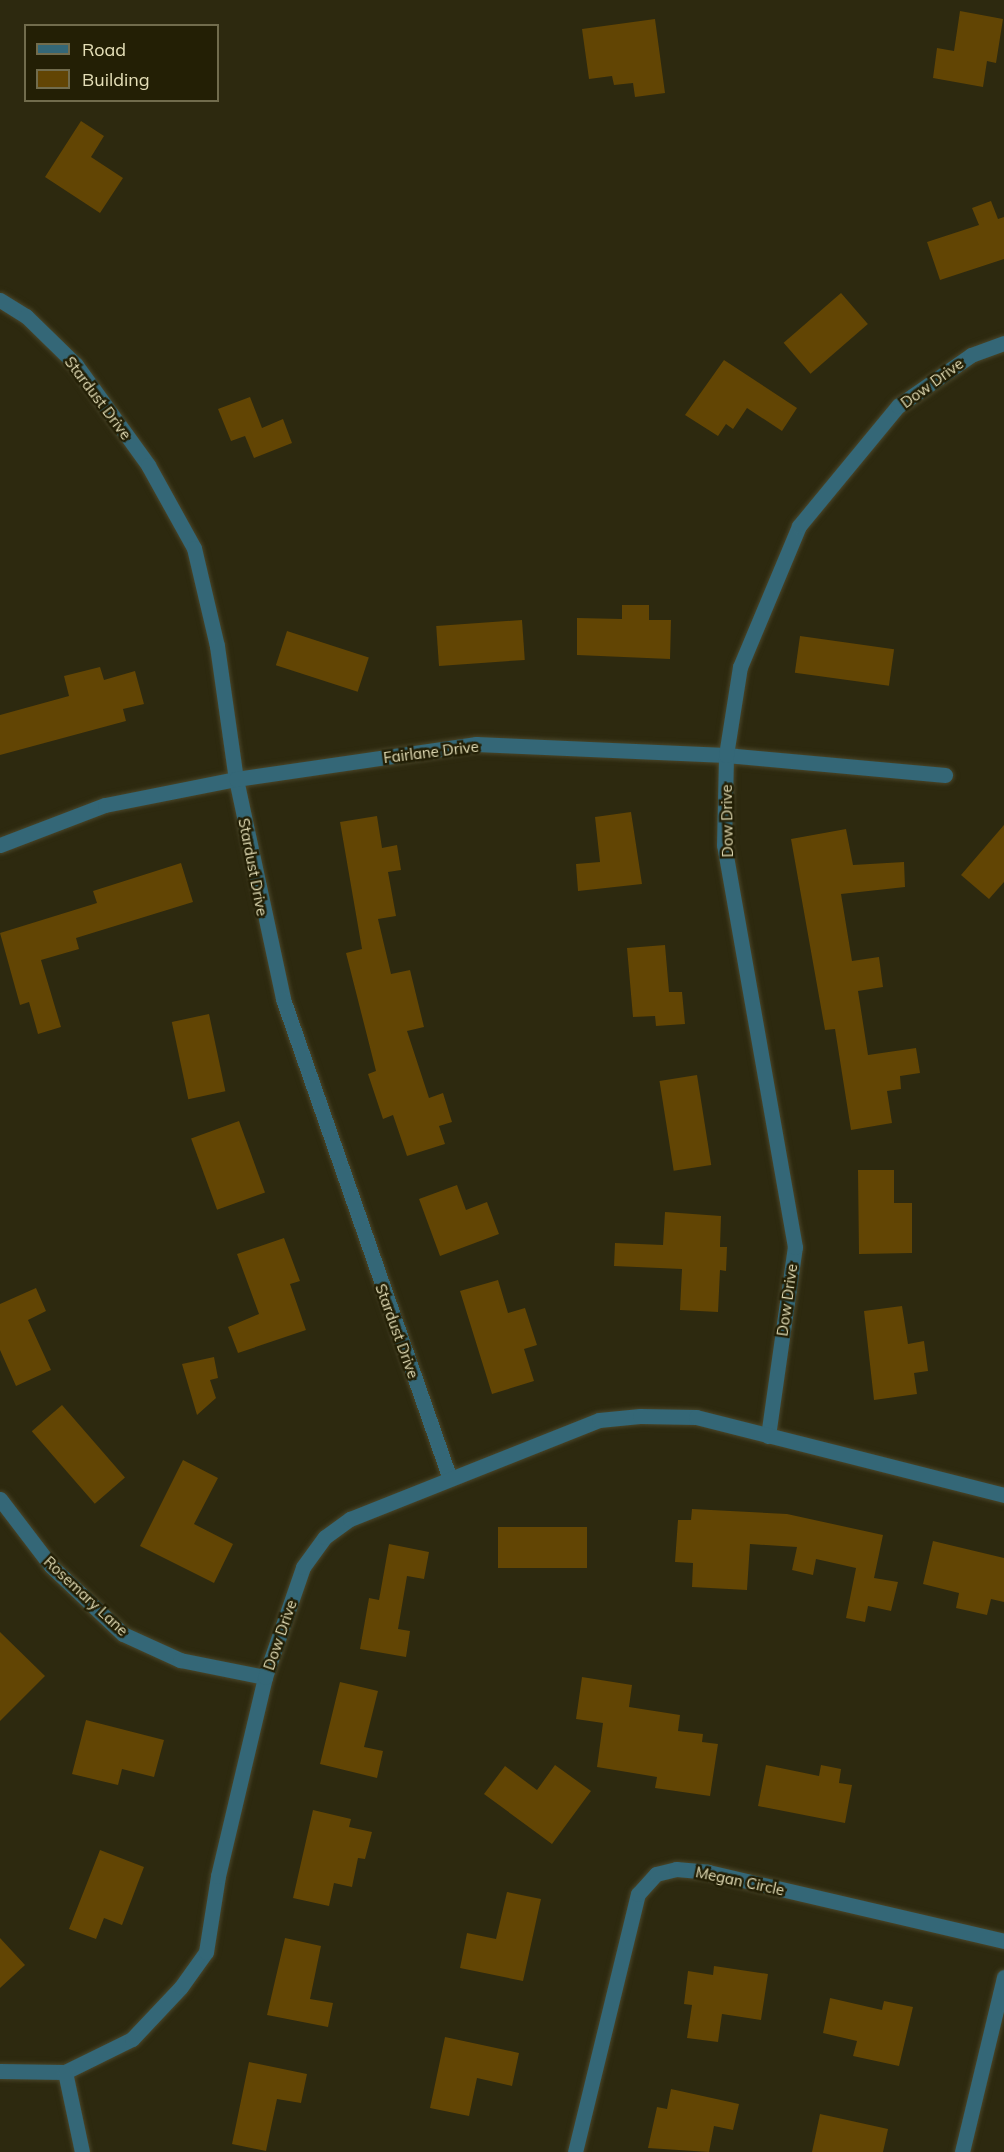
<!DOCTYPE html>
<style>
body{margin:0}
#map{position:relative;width:1004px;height:2152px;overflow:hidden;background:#2d290f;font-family:Mulish,sans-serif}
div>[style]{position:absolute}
.building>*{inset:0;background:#624504;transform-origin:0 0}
.roads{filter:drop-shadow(0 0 2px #4a462a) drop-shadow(0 0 2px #4a462a)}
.street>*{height:15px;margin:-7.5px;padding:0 7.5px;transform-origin:7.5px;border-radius:7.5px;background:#346777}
span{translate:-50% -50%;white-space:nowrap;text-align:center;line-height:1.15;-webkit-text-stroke:5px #231f05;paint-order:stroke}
.street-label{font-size:15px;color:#e5dfb8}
.legend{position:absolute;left:24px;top:24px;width:195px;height:78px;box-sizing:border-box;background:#231f05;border:2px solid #716c4d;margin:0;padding:8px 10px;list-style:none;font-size:18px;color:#e5dfb8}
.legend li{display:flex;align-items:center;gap:12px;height:30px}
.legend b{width:30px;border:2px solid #716c4d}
</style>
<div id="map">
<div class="building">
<div style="clip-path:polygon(960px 11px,1003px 19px,996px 63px,987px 61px,983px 87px,933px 78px,937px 48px,954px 51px)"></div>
<div style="clip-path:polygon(655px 19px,665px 93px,635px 97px,633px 83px,614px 85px,612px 76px,589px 79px,582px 29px)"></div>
<div style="clip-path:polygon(81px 121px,104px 136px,91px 157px,123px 178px,100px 213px,45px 177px)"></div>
<div style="clip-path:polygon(991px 201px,998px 219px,1004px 217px,1004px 259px,940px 280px,927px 242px,979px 225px,972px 208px)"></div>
<div style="left:841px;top:293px;width:41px;height:76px;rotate:49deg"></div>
<div style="clip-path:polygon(724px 360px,797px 408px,782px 431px,747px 408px,733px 429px,726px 424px,718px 436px,685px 415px)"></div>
<div style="clip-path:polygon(250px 397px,262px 428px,283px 419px,292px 443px,254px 458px,245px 436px,231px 441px,218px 409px)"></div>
<div style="clip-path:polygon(622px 605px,649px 605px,649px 620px,671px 620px,670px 659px,577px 655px,577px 618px,622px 619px)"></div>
<div style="left:522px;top:620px;width:40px;height:86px;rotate:86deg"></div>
<div style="left:287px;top:631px;width:86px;height:36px;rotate:18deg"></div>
<div style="left:800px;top:636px;width:95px;height:37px;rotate:8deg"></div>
<div style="clip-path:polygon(100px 667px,104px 680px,135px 671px,144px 704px,123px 709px,126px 721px,0 755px,0 715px,69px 696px,64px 676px)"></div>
<div style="clip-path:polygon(631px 812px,642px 884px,578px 891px,576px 864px,600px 862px,595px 817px)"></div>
<div style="clip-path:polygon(377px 816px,382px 848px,397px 845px,401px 870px,388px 872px,396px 916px,378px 919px,391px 974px,410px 970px,424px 1027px,407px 1031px,429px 1098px,443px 1093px,452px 1122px,439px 1126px,445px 1144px,407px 1156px,393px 1115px,383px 1119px,368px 1074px,376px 1071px,346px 953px,362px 949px,340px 822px)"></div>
<div style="clip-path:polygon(1004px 825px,1004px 882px,989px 899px,961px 875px)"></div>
<div style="clip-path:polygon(846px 829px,853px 865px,904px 862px,905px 887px,841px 894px,852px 961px,879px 957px,883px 987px,858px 991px,868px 1055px,916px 1048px,920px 1073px,900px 1076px,901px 1089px,887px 1091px,892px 1123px,851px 1130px,835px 1029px,825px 1030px,791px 839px)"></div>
<div style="clip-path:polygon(181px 863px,193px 902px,76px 938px,79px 949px,41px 960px,61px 1027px,38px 1034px,29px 1002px,20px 1005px,0 933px,97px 903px,93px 891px)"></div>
<div style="clip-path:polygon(665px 945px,669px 992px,682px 992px,685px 1024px,656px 1026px,655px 1016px,633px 1017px,627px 948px)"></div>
<div style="left:209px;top:1014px;width:79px;height:38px;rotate:78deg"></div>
<div style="left:697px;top:1075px;width:91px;height:38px;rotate:81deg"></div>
<div style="left:239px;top:1121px;width:76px;height:51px;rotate:70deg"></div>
<div style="clip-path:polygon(858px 1170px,894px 1170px,894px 1203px,912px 1203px,912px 1253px,859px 1254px)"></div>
<div style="clip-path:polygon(457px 1185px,466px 1210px,487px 1202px,499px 1234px,440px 1256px,419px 1199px)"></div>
<div style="clip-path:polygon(665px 1212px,721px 1216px,720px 1247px,727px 1247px,726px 1271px,720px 1270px,718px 1312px,680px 1310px,682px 1269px,614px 1266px,615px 1243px,663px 1245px)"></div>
<div style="clip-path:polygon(284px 1238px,300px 1281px,290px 1284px,306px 1330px,238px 1353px,228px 1327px,259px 1314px,237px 1254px)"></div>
<div style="clip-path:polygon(498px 1280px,508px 1313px,525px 1308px,537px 1345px,524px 1349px,534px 1381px,492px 1394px,460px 1291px)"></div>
<div style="clip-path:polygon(36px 1288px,46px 1311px,28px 1320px,51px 1370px,16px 1386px,0 1350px,0 1304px)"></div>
<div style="clip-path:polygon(902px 1306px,908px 1344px,924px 1341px,928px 1371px,914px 1373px,917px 1394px,874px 1400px,864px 1311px)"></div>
<div style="clip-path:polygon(214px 1357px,218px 1378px,210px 1380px,216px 1398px,197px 1415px,182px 1364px)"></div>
<div style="left:62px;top:1405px;width:96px;height:40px;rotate:49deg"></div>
<div style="clip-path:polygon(183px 1460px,218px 1478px,194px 1524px,233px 1544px,214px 1583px,140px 1546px)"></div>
<div style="clip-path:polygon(692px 1509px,787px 1514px,883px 1535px,874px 1578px,898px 1582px,891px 1611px,868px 1606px,865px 1622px,846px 1618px,856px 1568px,816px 1559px,813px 1575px,792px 1570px,797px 1547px,750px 1544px,747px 1590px,692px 1587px,693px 1563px,675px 1562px,678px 1520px,691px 1520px)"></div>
<div style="left:498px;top:1527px;width:89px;height:41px"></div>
<div style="clip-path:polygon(933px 1541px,1004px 1558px,1004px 1602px,991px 1599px,987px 1615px,956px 1608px,959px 1593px,923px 1584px)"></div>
<div style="clip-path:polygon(389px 1544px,429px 1552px,424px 1579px,407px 1576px,398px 1629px,410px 1631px,406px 1657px,360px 1649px,369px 1598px,379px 1600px)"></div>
<div style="clip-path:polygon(0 1632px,45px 1676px,0 1721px)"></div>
<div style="clip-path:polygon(582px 1677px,632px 1685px,629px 1707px,680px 1715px,678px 1731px,703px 1734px,702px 1742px,718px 1744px,710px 1796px,655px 1788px,657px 1777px,597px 1767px,603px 1723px,576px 1719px)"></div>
<div style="clip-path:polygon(340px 1682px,378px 1691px,364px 1747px,383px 1751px,377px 1778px,320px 1764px)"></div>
<div style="clip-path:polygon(86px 1720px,164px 1740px,154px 1777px,122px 1769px,118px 1785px,72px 1774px)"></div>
<div style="clip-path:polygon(555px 1765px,591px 1791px,552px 1844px,484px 1794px,505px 1766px,537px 1790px)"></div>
<div style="clip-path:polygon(766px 1765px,819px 1776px,821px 1765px,841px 1769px,839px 1783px,852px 1785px,845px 1823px,758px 1806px)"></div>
<div style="clip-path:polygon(313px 1810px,351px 1819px,349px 1827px,372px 1832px,365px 1859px,358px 1858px,352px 1887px,334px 1883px,329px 1906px,293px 1898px)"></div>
<div style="clip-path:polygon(100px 1850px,144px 1867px,122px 1925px,104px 1918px,96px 1939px,69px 1929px)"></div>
<div style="clip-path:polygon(507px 1892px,541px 1899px,523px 1981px,460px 1968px,467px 1933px,496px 1939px)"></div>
<div style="clip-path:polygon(0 1938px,25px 1965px,0 1988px)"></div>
<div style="clip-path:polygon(285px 1938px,321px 1946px,310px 1999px,333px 2003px,328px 2027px,267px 2015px)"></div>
<div style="clip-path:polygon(714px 1966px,768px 1974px,761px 2020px,722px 2014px,718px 2042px,687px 2038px,692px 2005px,684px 2004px,688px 1971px,713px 1975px)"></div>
<div style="clip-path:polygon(830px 1998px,882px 2010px,884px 2001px,913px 2007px,899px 2066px,853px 2056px,857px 2041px,823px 2033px)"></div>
<div style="clip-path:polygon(445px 2037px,519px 2053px,512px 2086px,477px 2078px,469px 2116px,430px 2108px)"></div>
<div style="clip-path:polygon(249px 2062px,307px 2074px,301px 2103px,277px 2099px,266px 2151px,232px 2144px)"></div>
<div style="clip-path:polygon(671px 2089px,739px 2104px,733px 2130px,714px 2126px,709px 2152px,648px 2148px,657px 2107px,667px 2109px)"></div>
<div style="clip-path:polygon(820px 2114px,888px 2129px,883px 2152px,812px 2152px)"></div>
</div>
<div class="roads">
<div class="street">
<div style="left:0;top:300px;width:31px;rotate:32deg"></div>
<div style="left:26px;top:316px;width:70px;rotate:44.4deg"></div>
<div style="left:76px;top:365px;width:123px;rotate:54.2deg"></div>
<div style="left:148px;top:465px;width:95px;rotate:61deg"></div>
<div style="left:194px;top:548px;width:101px;rotate:76.8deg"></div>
<div style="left:217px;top:646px;width:134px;rotate:81.9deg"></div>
<div style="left:236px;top:779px;width:225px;rotate:77.9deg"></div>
<div style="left:283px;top:999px;width:508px;rotate:70.82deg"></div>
<div style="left:0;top:845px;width:112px;rotate:-20.9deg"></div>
<div style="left:105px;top:805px;width:134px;rotate:-11.2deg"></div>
<div style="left:236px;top:779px;width:243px;rotate:-8.3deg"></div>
<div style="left:476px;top:744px;width:250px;rotate:2.5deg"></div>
<div style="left:726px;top:755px;width:220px;rotate:5.2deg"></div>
<div style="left:768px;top:1436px;width:191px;rotate:-81.9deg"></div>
<div style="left:795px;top:1247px;width:408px;rotate:-100deg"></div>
<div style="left:724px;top:845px;width:90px;rotate:-88.7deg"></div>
<div style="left:726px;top:755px;width:89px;rotate:-81deg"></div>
<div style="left:740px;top:667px;width:153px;rotate:-67.3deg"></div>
<div style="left:799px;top:526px;width:156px;rotate:-50.5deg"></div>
<div style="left:898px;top:406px;width:89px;rotate:-34.9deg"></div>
<div style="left:971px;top:355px;width:35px;rotate:-20deg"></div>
<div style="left:0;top:1499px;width:84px;rotate:52.7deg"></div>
<div style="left:51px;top:1566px;width:99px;rotate:43.4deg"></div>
<div style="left:123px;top:1634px;width:63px;rotate:24.5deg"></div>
<div style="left:180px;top:1660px;width:87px;rotate:11.3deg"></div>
<div style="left:0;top:2071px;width:65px;rotate:0.9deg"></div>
<div style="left:65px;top:2072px;width:75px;rotate:-26.2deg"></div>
<div style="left:132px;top:2039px;width:71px;rotate:-46.7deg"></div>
<div style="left:181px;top:1987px;width:43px;rotate:-54.5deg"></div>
<div style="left:206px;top:1952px;width:77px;rotate:-81deg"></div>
<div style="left:218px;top:1876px;width:204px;rotate:-76.7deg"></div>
<div style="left:265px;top:1677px;width:116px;rotate:-70.9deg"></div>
<div style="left:303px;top:1567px;width:37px;rotate:-54deg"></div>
<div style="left:325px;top:1537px;width:31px;rotate:-36deg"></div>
<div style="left:350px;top:1519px;width:268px;rotate:-21.7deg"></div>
<div style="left:599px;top:1420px;width:41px;rotate:-5.6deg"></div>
<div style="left:640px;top:1416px;width:56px;rotate:1deg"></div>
<div style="left:696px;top:1417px;width:318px;rotate:14.2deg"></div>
<div style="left:65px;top:2072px;width:82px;rotate:78deg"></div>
<div style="left:575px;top:2152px;width:266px;rotate:-76.3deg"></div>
<div style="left:638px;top:1894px;width:27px;rotate:-48deg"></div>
<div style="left:656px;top:1874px;width:21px;rotate:-14deg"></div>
<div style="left:676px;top:1869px;width:32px;rotate:5deg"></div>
<div style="left:708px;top:1872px;width:304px;rotate:13.1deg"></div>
<div style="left:962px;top:2152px;width:180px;rotate:-76.5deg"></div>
</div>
</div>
<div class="street-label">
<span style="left:932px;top:383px;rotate:-36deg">Dow Drive</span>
<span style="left:98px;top:398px;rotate:53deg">Stardust Drive</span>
<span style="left:431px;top:752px;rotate:-7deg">Fairlane Drive</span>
<span style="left:727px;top:821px;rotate:-91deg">Dow Drive</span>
<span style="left:253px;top:867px;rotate:79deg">Stardust Drive</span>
<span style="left:787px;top:1300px;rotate:-82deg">Dow Drive</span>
<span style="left:397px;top:1331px;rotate:70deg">Stardust Drive</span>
<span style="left:86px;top:1596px;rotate:43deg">Rosemary Lane</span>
<span style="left:280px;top:1635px;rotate:-71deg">Dow Drive</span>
<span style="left:740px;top:1881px;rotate:12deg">Megan Circle</span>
</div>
<ul class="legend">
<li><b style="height:8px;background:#346777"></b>Road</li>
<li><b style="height:16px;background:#624504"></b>Building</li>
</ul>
</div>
